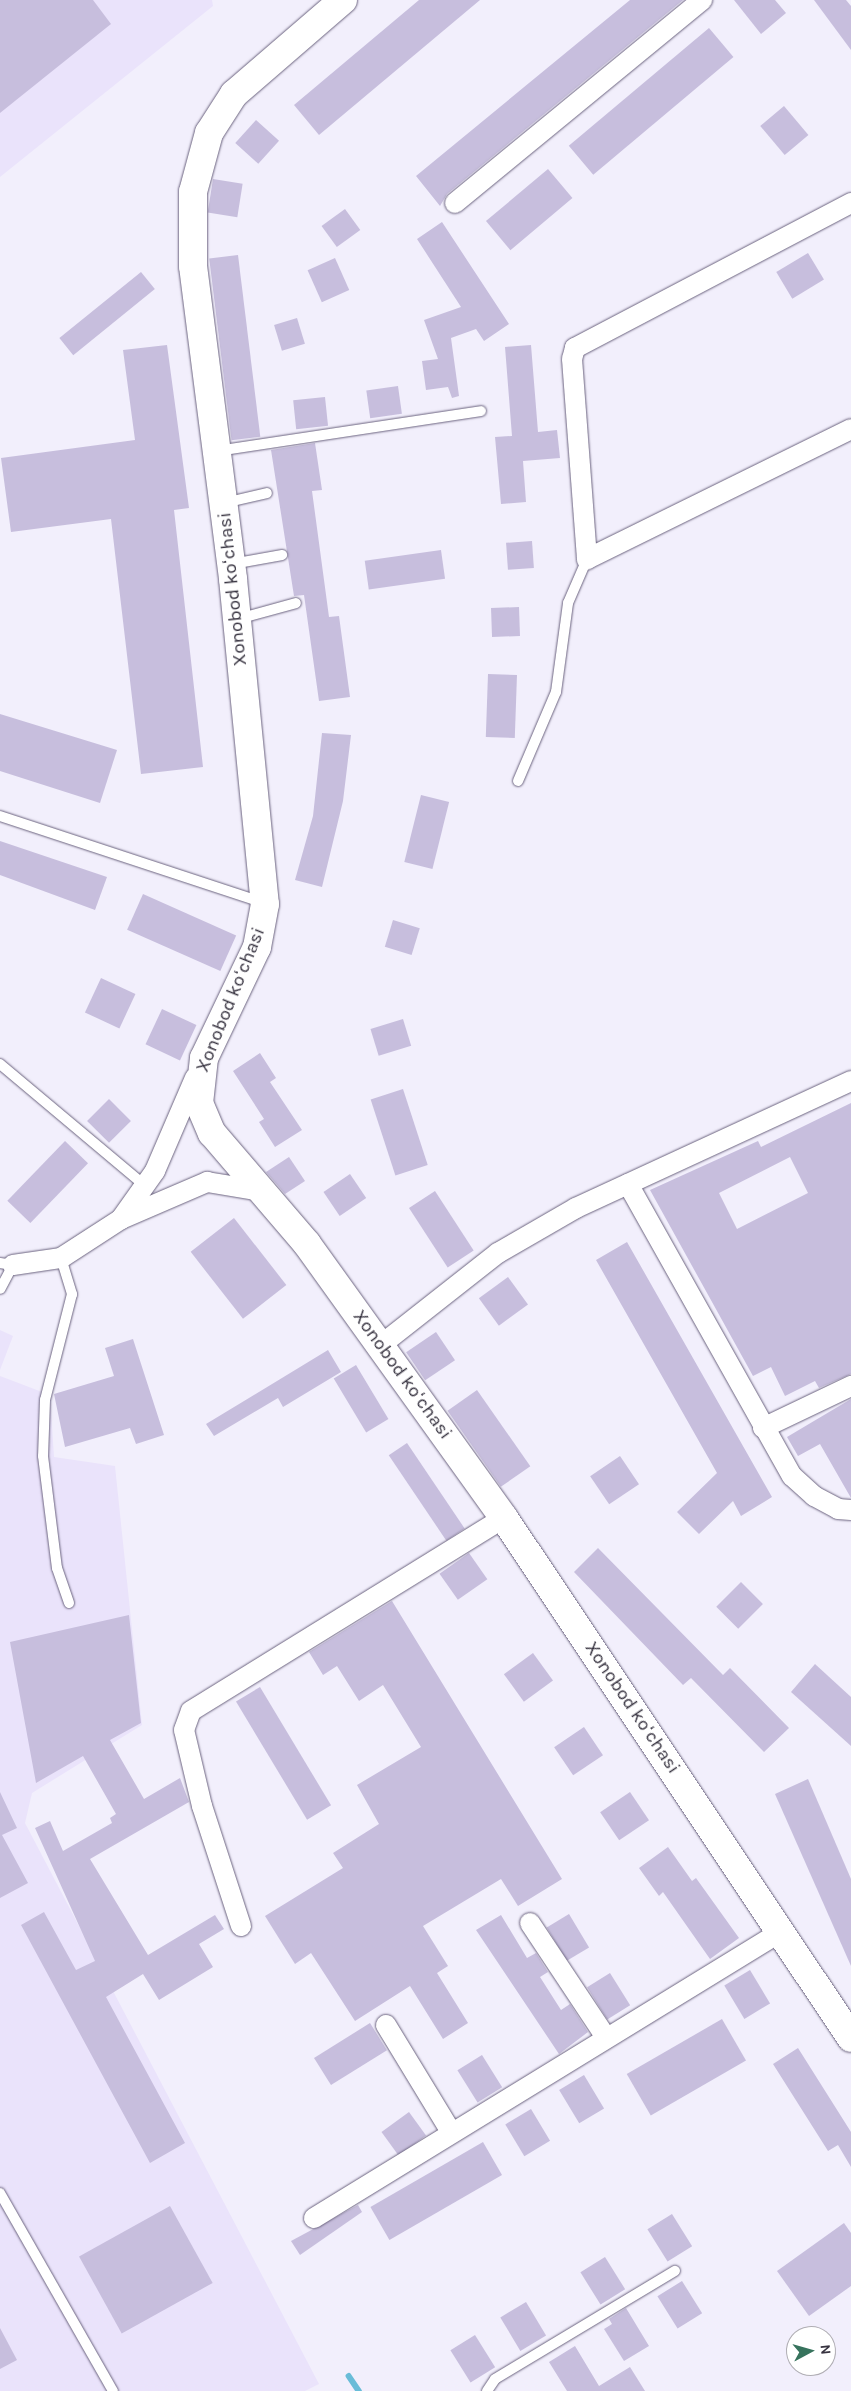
<!DOCTYPE html>
<meta charset="utf-8">
<style>
body{margin:0}
#map{position:relative;width:851px;height:2391px;overflow:hidden;background:#f2effc;font-family:Karla,sans-serif}
div>[style]{position:absolute}
.built>*{inset:0;background:#eae3fb}
.stream>*{height:5.5px;margin:-2.75px;padding:0 2.75px;transform-origin:2.75px;border-radius:2.75px;background:#69bcd8}
.building>*{inset:0;background:#c7bedd;transform-origin:0 0}
.roads{filter:drop-shadow(0 0 1px #6b637f) drop-shadow(0 0 1px #6b637f)}
.service>*{height:10px;margin:-5px;padding:0 5px;transform-origin:5px;border-radius:5px;background:#fff}
.minor>*{height:20px;margin:-10px;padding:0 10px;transform-origin:10px;border-radius:10px;background:#fff}
.secondary>*{height:28px;margin:-14px;padding:0 14px;transform-origin:14px;border-radius:14px;background:#fff}
span{translate:-50% -50%;white-space:nowrap;text-align:center;line-height:1.15;-webkit-text-stroke:4px #fff;paint-order:stroke}
.street-label{font-size:19px;color:#373340}
.north{position:absolute;left:786px;top:2326px;width:50px;height:50px;box-sizing:border-box;background:#fff;border:1px solid #afadb3;border-radius:50%;rotate:84deg;font-size:14px;font-weight:700;line-height:20px;text-align:center;color:#373340}
.north::after{content:'';display:block;margin:auto;width:18px;height:22px;background:#37735d;clip-path:polygon(50% 0,100% 100%,50% 72%,0 100%)}
</style>
<div id="map">
<div class="built">
<div style="clip-path:polygon(0 0,212px 0,213px 6px,0 177px)"></div>
<div style="clip-path:polygon(0 1330px,13px 1336px,0 1370px)"></div>
<div style="clip-path:polygon(0 1376px,50px 1395px,54px 1457px,115px 1466px,142px 1725px,32px 1793px,25px 1823px,319px 2384px,305px 2391px,0 2391px)"></div>
</div>
<div class="stream">
<div style="left:349px;top:2376px;width:18px;rotate:56deg"></div>
</div>
<div class="building">
<div style="clip-path:polygon(0 0,93px 0,111px 24px,0 113px)"></div>
<div style="clip-path:polygon(419px 0,480px 0,319px 135px,294px 105px)"></div>
<div style="clip-path:polygon(630px 0,683px 0,447px 194px,440px 206px,416px 176px)"></div>
<div style="clip-path:polygon(734px 0,775px 0,786px 13px,761px 34px)"></div>
<div style="clip-path:polygon(814px 0,846px 0,851px 6px,851px 50px)"></div>
<div style="left:709px;top:28px;width:38px;height:183px;rotate:50deg"></div>
<div style="left:784px;top:106px;width:38px;height:31px;rotate:50deg"></div>
<div style="left:256px;top:120px;width:31px;height:31px;rotate:42deg"></div>
<div style="left:548px;top:169px;width:38px;height:81px;rotate:50deg"></div>
<div style="left:213px;top:179px;width:30px;height:34px;rotate:9deg"></div>
<div style="left:345px;top:209px;width:26px;height:29px;rotate:54deg"></div>
<div style="clip-path:polygon(442px 222px,509px 324px,484px 341px,476px 329px,451px 338px,459px 396px,452px 398px,448px 387px,426px 390px,422px 361px,438px 359px,424px 320px,461px 307px,417px 239px)"></div>
<div style="left:808px;top:253px;width:31px;height:37px;rotate:59deg"></div>
<div style="left:238px;top:255px;width:183px;height:29px;rotate:83deg"></div>
<div style="left:335px;top:258px;width:35px;height:30px;rotate:66deg"></div>
<div style="left:141px;top:272px;width:22px;height:105px;rotate:51deg"></div>
<div style="left:297px;top:318px;width:27px;height:24px;rotate:73deg"></div>
<div style="clip-path:polygon(167px 345px,189px 508px,174px 510px,203px 767px,141px 774px,111px 519px,11px 532px,1px 458px,135px 440px,123px 350px)"></div>
<div style="clip-path:polygon(531px 345px,538px 432px,557px 430px,560px 458px,523px 461px,526px 502px,501px 504px,495px 437px,512px 436px,505px 347px)"></div>
<div style="left:398px;top:386px;width:28px;height:32px;rotate:82deg"></div>
<div style="left:325px;top:397px;width:29px;height:32px;rotate:84deg"></div>
<div style="clip-path:polygon(315px 443px,322px 490px,312px 491px,329px 617px,339px 616px,350px 697px,319px 701px,304px 595px,294px 596px,271px 450px)"></div>
<div style="left:532px;top:541px;width:27px;height:26px;rotate:86deg"></div>
<div style="left:441px;top:550px;width:29px;height:77px;rotate:82deg"></div>
<div style="left:519px;top:607px;width:29px;height:28px;rotate:88deg"></div>
<div style="left:488px;top:674px;width:29px;height:63px;rotate:2deg"></div>
<div style="clip-path:polygon(0 714px,117px 750px,100px 803px,0 771px)"></div>
<div style="clip-path:polygon(322px 733px,351px 735px,343px 801px,322px 887px,295px 880px,313px 816px)"></div>
<div style="left:421px;top:795px;width:29px;height:69px;rotate:14deg"></div>
<div style="clip-path:polygon(0 841px,107px 877px,95px 910px,0 875px)"></div>
<div style="left:143px;top:894px;width:102px;height:39px;rotate:24deg"></div>
<div style="left:393px;top:920px;width:28px;height:28px;rotate:17deg"></div>
<div style="left:101px;top:978px;width:38px;height:38px;rotate:25deg"></div>
<div style="left:162px;top:1009px;width:38px;height:39px;rotate:25deg"></div>
<div style="left:403px;top:1019px;width:28px;height:34px;rotate:73deg"></div>
<div style="clip-path:polygon(260px 1053px,276px 1078px,270px 1082px,302px 1130px,275px 1147px,259px 1122px,264px 1119px,233px 1071px)"></div>
<div style="left:403px;top:1089px;width:80px;height:34px;rotate:72deg"></div>
<div style="left:109px;top:1099px;width:31px;height:31px;rotate:45deg"></div>
<div style="clip-path:polygon(evenodd,851px 1103px,851px 1374px,819px 1388px,815px 1381px,785px 1396px,771px 1367px,753px 1376px,650px 1190px,758px 1141px,761px 1147px,851px 1103px,790px 1157px,808px 1193px,737px 1229px,719px 1193px,790px 1157px)"></div>
<div style="left:65px;top:1141px;width:32px;height:83px;rotate:44deg"></div>
<div style="clip-path:polygon(289px 1157px,305px 1181px,285px 1194px,266px 1172px)"></div>
<div style="left:350px;top:1174px;width:29px;height:32px;rotate:56deg"></div>
<div style="left:435px;top:1191px;width:71px;height:31px;rotate:57deg"></div>
<div style="left:234px;top:1218px;width:85px;height:55px;rotate:52deg"></div>
<div style="clip-path:polygon(627px 1242px,772px 1497px,741px 1516px,733px 1501px,699px 1534px,677px 1512px,717px 1473px,596px 1260px)"></div>
<div style="left:508px;top:1277px;width:34px;height:36px;rotate:54deg"></div>
<div style="left:436px;top:1332px;width:34px;height:36px;rotate:56deg"></div>
<div style="clip-path:polygon(133px 1339px,164px 1435px,136px 1444px,130px 1428px,65px 1447px,54px 1394px,114px 1376px,105px 1348px)"></div>
<div style="clip-path:polygon(328px 1350px,341px 1372px,283px 1407px,278px 1398px,214px 1436px,206px 1424px)"></div>
<div style="left:356px;top:1365px;width:63px;height:26px;rotate:59deg"></div>
<div style="left:477px;top:1390px;width:93px;height:36px;rotate:55deg"></div>
<div style="clip-path:polygon(851px 1399px,851px 1498px,820px 1444px,798px 1456px,787px 1437px)"></div>
<div style="left:407px;top:1443px;width:103px;height:22px;rotate:56deg"></div>
<div style="left:620px;top:1456px;width:34px;height:36px;rotate:56deg"></div>
<div style="clip-path:polygon(598px 1548px,723px 1675px,730px 1668px,789px 1728px,764px 1752px,691px 1678px,683px 1685px,574px 1572px)"></div>
<div style="left:469px;top:1553px;width:32px;height:36px;rotate:55deg"></div>
<div style="left:741px;top:1582px;width:31px;height:35px;rotate:45deg"></div>
<div style="clip-path:polygon(392px 1601px,562px 1879px,518px 1906px,501px 1879px,423px 1926px,448px 1966px,437px 1973px,468px 2023px,443px 2039px,410px 1986px,355px 2021px,311px 1953px,295px 1964px,265px 1916px,343px 1868px,333px 1853px,379px 1824px,357px 1785px,421px 1747px,383px 1685px,359px 1701px,337px 1666px,323px 1675px,309px 1652px)"></div>
<div style="clip-path:polygon(129px 1615px,141px 1723px,110px 1740px,144px 1799px,180px 1778px,189px 1802px,90px 1859px,148px 1955px,215px 1915px,224px 1929px,199px 1944px,213px 1967px,159px 2000px,143px 1974px,106px 1997px,185px 2143px,150px 2163px,21px 1925px,44px 1912px,76px 1970px,95px 1961px,35px 1828px,50px 1821px,63px 1851px,112px 1823px,110px 1818px,116px 1814px,83px 1756px,36px 1783px,10px 1642px)"></div>
<div style="left:533px;top:1653px;width:34px;height:36px;rotate:54deg"></div>
<div style="clip-path:polygon(815px 1664px,851px 1697px,851px 1746px,791px 1692px)"></div>
<div style="left:260px;top:1687px;width:138px;height:28px;rotate:59deg"></div>
<div style="left:584px;top:1727px;width:34px;height:36px;rotate:56deg"></div>
<div style="clip-path:polygon(808px 1779px,851px 1879px,851px 1966px,775px 1794px)"></div>
<div style="clip-path:polygon(0 1792px,17px 1828px,2px 1835px,28px 1883px,0 1898px)"></div>
<div style="left:630px;top:1792px;width:34px;height:36px;rotate:56deg"></div>
<div style="clip-path:polygon(668px 1847px,692px 1881px,696px 1878px,739px 1938px,710px 1959px,663px 1892px,659px 1896px,639px 1868px)"></div>
<div style="left:569px;top:1914px;width:39px;height:26px;rotate:59deg"></div>
<div style="clip-path:polygon(501px 1915px,527px 1958px,536px 1953px,548px 1972px,540px 1977px,561px 2010px,570px 2004px,588px 2032px,559px 2054px,476px 1930px)"></div>
<div style="left:750px;top:1970px;width:39px;height:30px;rotate:59deg"></div>
<div style="left:610px;top:1973px;width:38px;height:27px;rotate:58deg"></div>
<div style="left:722px;top:2019px;width:48px;height:110px;rotate:60deg"></div>
<div style="left:370px;top:2023px;width:32px;height:66px;rotate:58deg"></div>
<div style="clip-path:polygon(798px 2048px,851px 2132px,851px 2167px,838px 2145px,828px 2151px,773px 2064px)"></div>
<div style="left:482px;top:2055px;width:38px;height:29px;rotate:58deg"></div>
<div style="left:584px;top:2075px;width:39px;height:29px;rotate:59deg"></div>
<div style="left:531px;top:2109px;width:37px;height:30px;rotate:59deg"></div>
<div style="left:409px;top:2112px;width:29px;height:34px;rotate:54deg"></div>
<div style="left:483px;top:2142px;width:38px;height:130px;rotate:60deg"></div>
<div style="clip-path:polygon(358px 2205px,362px 2212px,300px 2255px,291px 2241px)"></div>
<div style="left:170px;top:2206px;width:88px;height:104px;rotate:61deg"></div>
<div style="left:672px;top:2214px;width:38px;height:29px;rotate:58deg"></div>
<div style="clip-path:polygon(844px 2223px,851px 2233px,851px 2286px,809px 2316px,777px 2271px)"></div>
<div style="left:605px;top:2257px;width:38px;height:29px;rotate:58deg"></div>
<div style="left:682px;top:2281px;width:38px;height:29px;rotate:58deg"></div>
<div style="left:526px;top:2302px;width:39px;height:30px;rotate:59deg"></div>
<div style="clip-path:polygon(626px 2308px,649px 2346px,624px 2361px,604px 2329px,612px 2324px,609px 2319px)"></div>
<div style="clip-path:polygon(0 2328px,17px 2360px,0 2369px)"></div>
<div style="left:475px;top:2335px;width:38px;height:29px;rotate:58deg"></div>
<div style="clip-path:polygon(575px 2346px,599px 2386px,630px 2367px,645px 2391px,567px 2391px,549px 2362px)"></div>
</div>
<div class="roads">
<div class="service">
<div style="left:217px;top:451px;width:267px;rotate:-8.6deg"></div>
<div style="left:224px;top:503px;width:44px;rotate:-13.1deg"></div>
<div style="left:232px;top:564px;width:51px;rotate:-10.2deg"></div>
<div style="left:238px;top:619px;width:60px;rotate:-15.4deg"></div>
<div style="left:518px;top:781px;width:97px;rotate:-66.9deg"></div>
<div style="left:556px;top:692px;width:90px;rotate:-82.3deg"></div>
<div style="left:568px;top:603px;width:48px;rotate:-66.6deg"></div>
<div style="left:0;top:816px;width:278px;rotate:18.2deg"></div>
<div style="left:0;top:1064px;width:188px;rotate:40deg"></div>
<div style="left:61px;top:1258px;width:38px;rotate:73deg"></div>
<div style="left:72px;top:1294px;width:109px;rotate:104.3deg"></div>
<div style="left:45px;top:1400px;width:56px;rotate:92deg"></div>
<div style="left:43px;top:1456px;width:113px;rotate:82.9deg"></div>
<div style="left:57px;top:1568px;width:37px;rotate:71deg"></div>
<div style="left:0;top:1263px;width:13px;rotate:9deg"></div>
<div style="left:13px;top:1265px;width:27px;rotate:118deg"></div>
<div style="left:0;top:2193px;width:228px;rotate:60.3deg"></div>
<div style="left:487px;top:2391px;width:14px;rotate:-56deg"></div>
<div style="left:495px;top:2379px;width:210px;rotate:-31deg"></div>
</div>
<div class="minor">
<div style="left:455px;top:203px;width:320px;rotate:-39.4deg"></div>
<div style="left:851px;top:203px;width:312px;rotate:152.3deg"></div>
<div style="left:575px;top:348px;width:11px;rotate:105deg"></div>
<div style="left:572px;top:359px;width:201px;rotate:85.7deg"></div>
<div style="left:587px;top:559px;width:294px;rotate:-26.2deg"></div>
<div style="left:195px;top:1078px;width:101px;rotate:113.3deg"></div>
<div style="left:155px;top:1171px;width:59px;rotate:125.3deg"></div>
<div style="left:121px;top:1219px;width:94px;rotate:-23.3deg"></div>
<div style="left:207px;top:1182px;width:56px;rotate:9.3deg"></div>
<div style="left:628px;top:1184px;width:335px;rotate:60.7deg"></div>
<div style="left:792px;top:1476px;width:30px;rotate:42deg"></div>
<div style="left:814px;top:1496px;width:27px;rotate:28deg"></div>
<div style="left:838px;top:1509px;width:13px;rotate:4deg"></div>
<div style="left:13px;top:1265px;width:49px;rotate:-8.3deg"></div>
<div style="left:61px;top:1258px;width:72px;rotate:-33deg"></div>
<div style="left:381px;top:1345px;width:149px;rotate:-38.2deg"></div>
<div style="left:498px;top:1253px;width:90px;rotate:-30deg"></div>
<div style="left:576px;top:1208px;width:303px;rotate:-24.8deg"></div>
<div style="left:763px;top:1428px;width:98px;rotate:-25.5deg"></div>
<div style="left:530px;top:1923px;width:136px;rotate:56.4deg"></div>
<div style="left:241px;top:1926px;width:126px;rotate:-108deg"></div>
<div style="left:202px;top:1806px;width:78px;rotate:-103.3deg"></div>
<div style="left:184px;top:1730px;width:20px;rotate:-70deg"></div>
<div style="left:191px;top:1711px;width:368px;rotate:-31.7deg"></div>
<div style="left:386px;top:2025px;width:125px;rotate:58.7deg"></div>
<div style="left:314px;top:2218px;width:549px;rotate:-31.52deg"></div>
</div>
<div class="secondary">
<div style="left:343px;top:0;width:144px;rotate:139.2deg"></div>
<div style="left:234px;top:94px;width:46px;rotate:122.7deg"></div>
<div style="left:209px;top:133px;width:61px;rotate:105.2deg"></div>
<div style="left:193px;top:192px;width:74px;rotate:90deg"></div>
<div style="left:193px;top:266px;width:316px;rotate:82.7deg"></div>
<div style="left:233px;top:579px;width:327px;rotate:84.4deg"></div>
<div style="left:265px;top:904px;width:44px;rotate:100.5deg"></div>
<div style="left:257px;top:947px;width:123px;rotate:115.5deg"></div>
<div style="left:204px;top:1058px;width:45px;rotate:96.3deg"></div>
<div style="left:199px;top:1103px;width:33px;rotate:67deg"></div>
<div style="left:212px;top:1133px;width:146px;rotate:49.4deg"></div>
<div style="left:307px;top:1244px;width:337px;rotate:54.3deg"></div>
<div style="left:504px;top:1518px;width:625px;rotate:56.28deg"></div>
</div>
</div>
<div class="street-label">
<span style="left:233px;top:589px;rotate:-96deg">Xonobod koʻchasi</span>
<span style="left:231px;top:1000px;rotate:-68deg">Xonobod koʻchasi</span>
<span style="left:402px;top:1375px;rotate:54deg">Xonobod koʻchasi</span>
<span style="left:632px;top:1708px;rotate:56deg">Xonobod koʻchasi</span>
</div>
<div class="north">N</div>
</div>
